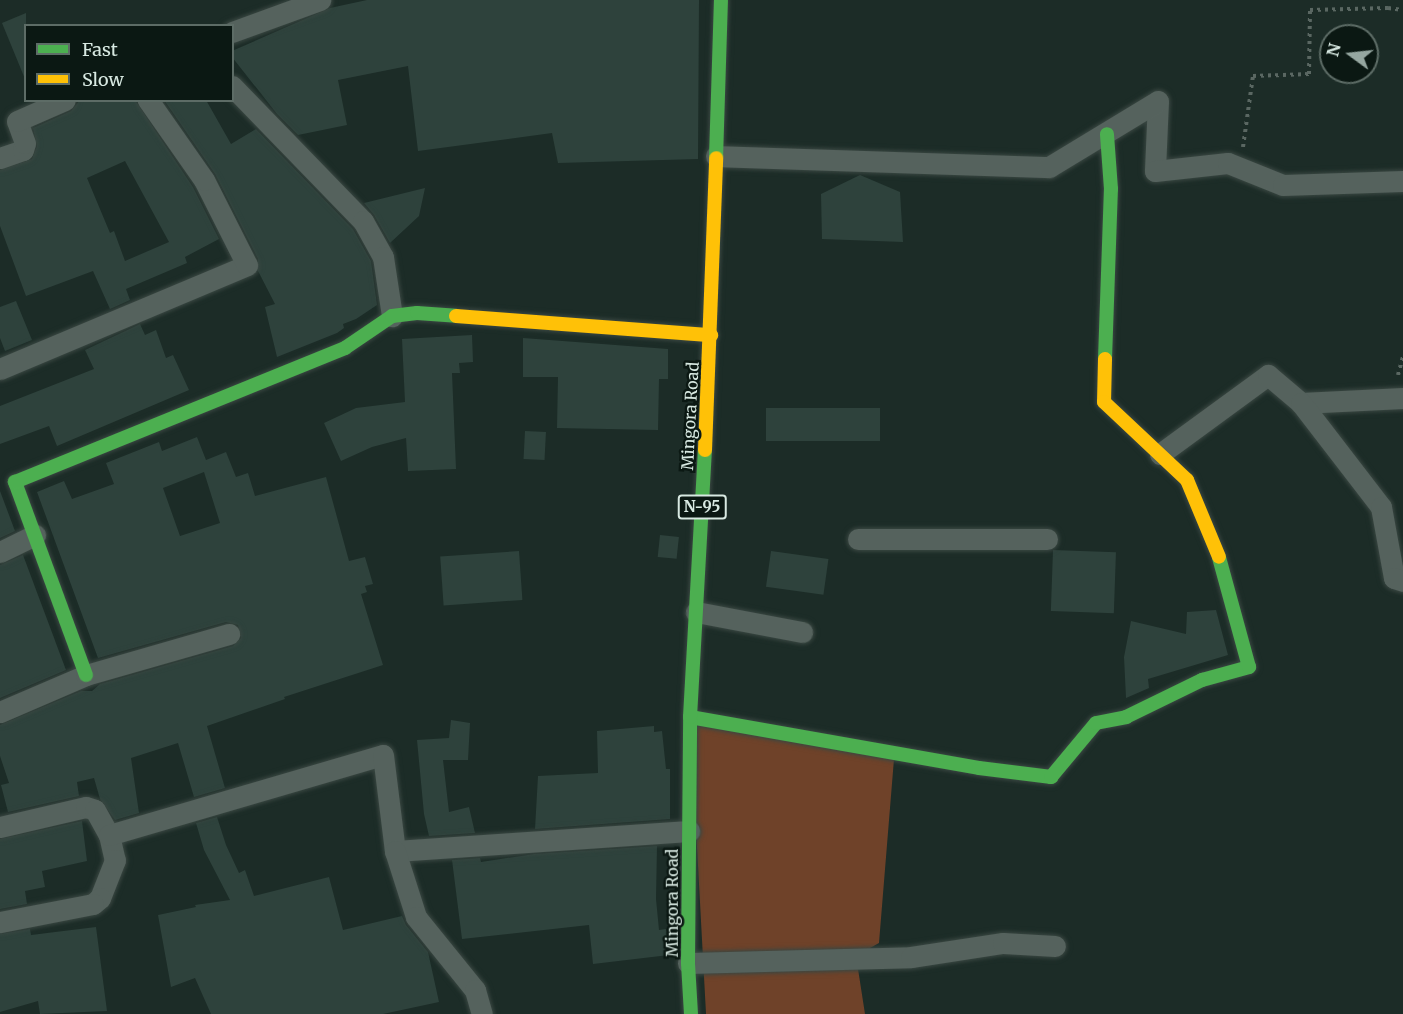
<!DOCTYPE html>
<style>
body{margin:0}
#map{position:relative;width:1403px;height:1014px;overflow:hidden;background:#1c2c27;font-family:Merriweather,serif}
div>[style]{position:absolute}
.green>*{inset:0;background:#6f4229}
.building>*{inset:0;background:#2e423c;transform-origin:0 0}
.path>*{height:4px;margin-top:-2px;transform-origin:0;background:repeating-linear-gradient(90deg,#5a6762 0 3px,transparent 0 7.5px)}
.roads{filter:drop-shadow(0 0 2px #3a4742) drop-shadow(0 0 2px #3a4742)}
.street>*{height:21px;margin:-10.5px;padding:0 10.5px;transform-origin:10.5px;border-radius:10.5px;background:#55625d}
.fast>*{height:14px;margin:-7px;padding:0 7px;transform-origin:7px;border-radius:7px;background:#4caf50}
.slow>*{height:14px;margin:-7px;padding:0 7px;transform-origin:7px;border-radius:7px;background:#ffc107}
span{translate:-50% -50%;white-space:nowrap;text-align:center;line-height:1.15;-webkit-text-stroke:5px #0b1813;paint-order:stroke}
.shield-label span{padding:2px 4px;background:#0b1813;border:2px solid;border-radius:4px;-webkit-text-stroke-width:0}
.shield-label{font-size:15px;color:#d8e9e2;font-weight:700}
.street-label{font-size:16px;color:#d8e9e2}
.legend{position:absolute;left:24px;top:24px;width:210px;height:78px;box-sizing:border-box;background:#0b1813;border:2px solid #5d6c66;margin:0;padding:8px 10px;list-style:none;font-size:18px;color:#d8e9e2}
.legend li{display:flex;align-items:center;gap:12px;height:30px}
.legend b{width:30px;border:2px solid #5d6c66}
.north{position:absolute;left:1319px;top:24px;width:60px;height:60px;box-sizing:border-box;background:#0b1813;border:2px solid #5d6c66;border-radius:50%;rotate:285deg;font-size:16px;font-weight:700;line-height:24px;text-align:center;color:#d8e9e2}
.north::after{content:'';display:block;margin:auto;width:21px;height:27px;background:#96a7a1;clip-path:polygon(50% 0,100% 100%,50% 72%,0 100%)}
</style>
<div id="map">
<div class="green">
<div style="clip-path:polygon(690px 717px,894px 759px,879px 943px,856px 956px,865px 1014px,706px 1014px)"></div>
</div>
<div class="building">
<div style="clip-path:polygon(367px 0,699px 0,698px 159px,558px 163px,552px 133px,418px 151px,408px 66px,338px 80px,347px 125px,298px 135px,277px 114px,232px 57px,232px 51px,330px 8px)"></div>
<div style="clip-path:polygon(26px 13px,26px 78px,25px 79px,2px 23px)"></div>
<div style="clip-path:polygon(evenodd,80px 100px,135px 100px,193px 187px,219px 239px,185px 257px,187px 263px,126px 289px,130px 300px,110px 309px,93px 271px,26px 296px,0 226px,0 170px,32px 159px,37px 146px,33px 128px,71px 111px,80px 100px,125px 161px,169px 242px,125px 261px,114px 231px,110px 233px,87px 178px,125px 161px)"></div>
<div style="clip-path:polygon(164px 100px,206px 100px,231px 144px,256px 129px,353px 229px,371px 261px,377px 305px,356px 319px,343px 324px,344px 328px,337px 333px,277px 357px,265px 307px,275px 304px,258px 271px,258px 259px,215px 174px)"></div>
<div style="clip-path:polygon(860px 175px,900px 192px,903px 242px,822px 239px,821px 194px)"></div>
<div style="clip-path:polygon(425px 188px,419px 216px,390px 243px,374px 215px,364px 203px)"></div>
<div style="clip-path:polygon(16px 301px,32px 340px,5px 351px,0 338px,0 307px)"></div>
<div style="clip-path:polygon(140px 324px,145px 335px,156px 330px,166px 358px,173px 355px,189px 390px,57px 446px,49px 426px,0 444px,0 406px,94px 369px,85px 350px)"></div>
<div style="clip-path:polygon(472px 335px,473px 362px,459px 363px,460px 373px,452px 373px,456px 469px,408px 471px,406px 438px,372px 447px,341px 461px,324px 423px,356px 408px,405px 402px,402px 339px)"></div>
<div style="clip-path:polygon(523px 338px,668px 349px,668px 379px,659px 379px,658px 430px,557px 428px,558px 377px,523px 377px)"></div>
<div style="left:766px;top:408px;width:114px;height:33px"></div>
<div style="left:525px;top:431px;width:21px;height:28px;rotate:3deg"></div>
<div style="clip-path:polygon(evenodd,197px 437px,206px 460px,226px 452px,236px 477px,248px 473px,255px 496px,326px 477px,349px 561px,365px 557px,373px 584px,365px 586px,367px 592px,361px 594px,383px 665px,284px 697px,285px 699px,207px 726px,225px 788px,194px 797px,178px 743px,131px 758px,139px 813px,115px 820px,100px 799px,94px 778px,77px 782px,79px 796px,8px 812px,1px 785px,9px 783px,0 756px,0 725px,81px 691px,92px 691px,100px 684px,233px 646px,241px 638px,238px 625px,226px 622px,98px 658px,37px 492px,64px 481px,72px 499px,114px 484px,106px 463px,159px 442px,162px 451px,197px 437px,204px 472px,220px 523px,180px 536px,163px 488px,204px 472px)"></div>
<div style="clip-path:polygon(0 491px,15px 531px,0 538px)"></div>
<div style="left:660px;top:535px;width:19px;height:22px;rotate:6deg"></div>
<div style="left:1053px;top:550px;width:63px;height:61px;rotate:2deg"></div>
<div style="left:519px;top:551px;width:49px;height:79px;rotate:86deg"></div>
<div style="left:771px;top:551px;width:58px;height:36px;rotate:8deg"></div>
<div style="clip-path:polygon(23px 555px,66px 670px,0 698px,0 565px)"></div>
<div style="clip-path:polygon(1216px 610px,1228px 655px,1148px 679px,1149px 688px,1126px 698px,1124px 657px,1131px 621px,1186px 634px,1187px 612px)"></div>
<div style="clip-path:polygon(451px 720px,470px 723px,468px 760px,443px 760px,449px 812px,469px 807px,475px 833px,429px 836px,424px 814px,417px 740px,449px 738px)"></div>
<div style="clip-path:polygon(654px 726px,654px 732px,662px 731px,666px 769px,670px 769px,670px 819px,535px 829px,538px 776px,598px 773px,597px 731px)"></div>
<div style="clip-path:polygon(217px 817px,226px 845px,239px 873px,245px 870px,254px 896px,329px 877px,343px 930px,402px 916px,406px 925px,428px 952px,439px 1002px,383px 1014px,211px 1014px,195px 978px,171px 987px,158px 915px,196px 907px,195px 905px,230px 900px,204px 850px,196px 823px)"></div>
<div style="clip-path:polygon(82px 821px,87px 861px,42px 871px,45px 887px,25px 891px,27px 904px,0 909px,0 839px)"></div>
<div style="clip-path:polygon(657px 846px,656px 899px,659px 930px,666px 929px,669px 955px,593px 964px,589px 925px,462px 939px,452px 860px,480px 858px,481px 862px,534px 854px)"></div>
<div style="clip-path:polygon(96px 927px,107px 1011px,40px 1014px,38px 1001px,0 1012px,0 934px,30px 929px,31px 935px)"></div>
</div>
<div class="path">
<div style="left:1243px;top:147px;width:72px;rotate:-82deg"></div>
<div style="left:1253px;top:76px;width:56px;rotate:-2deg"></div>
<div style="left:1309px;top:74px;width:64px;rotate:-89.1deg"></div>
<div style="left:1310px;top:10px;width:78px;rotate:-1.5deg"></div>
<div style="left:1388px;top:8px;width:15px;rotate:8deg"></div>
<div style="left:1398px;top:375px;width:20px;rotate:-75deg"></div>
</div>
<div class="roads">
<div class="street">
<div style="left:232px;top:32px;width:94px;rotate:-20deg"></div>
<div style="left:232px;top:86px;width:188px;rotate:45.9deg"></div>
<div style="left:363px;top:221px;width:41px;rotate:60.9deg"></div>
<div style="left:383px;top:257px;width:60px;rotate:81.3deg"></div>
<div style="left:1158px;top:101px;width:70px;rotate:92.5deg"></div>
<div style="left:1155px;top:171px;width:73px;rotate:-6.3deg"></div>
<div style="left:1228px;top:163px;width:59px;rotate:21.8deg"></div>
<div style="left:1283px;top:185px;width:120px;rotate:-1.9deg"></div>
<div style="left:716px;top:156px;width:333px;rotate:1.9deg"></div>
<div style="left:1049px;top:167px;width:127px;rotate:-31.2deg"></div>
<div style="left:0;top:158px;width:24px;rotate:-19deg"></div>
<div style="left:23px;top:150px;width:7px;rotate:-74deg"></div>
<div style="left:25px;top:143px;width:23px;rotate:-110deg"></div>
<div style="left:17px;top:121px;width:52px;rotate:-23.6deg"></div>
<div style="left:0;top:369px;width:268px;rotate:-22.8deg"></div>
<div style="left:247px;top:265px;width:95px;rotate:-116.8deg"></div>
<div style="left:204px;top:180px;width:98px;rotate:-125deg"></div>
<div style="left:1301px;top:403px;width:102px;rotate:-2.8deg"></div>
<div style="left:1160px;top:454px;width:134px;rotate:-36.2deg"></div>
<div style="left:1268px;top:375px;width:43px;rotate:40.3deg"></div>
<div style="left:1301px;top:403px;width:131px;rotate:52.4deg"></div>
<div style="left:1381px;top:507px;width:72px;rotate:79.6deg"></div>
<div style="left:1394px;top:578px;width:9px;rotate:18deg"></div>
<div style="left:858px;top:539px;width:189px"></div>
<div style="left:0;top:552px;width:39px;rotate:-26deg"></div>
<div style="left:696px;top:612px;width:108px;rotate:10.7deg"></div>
<div style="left:0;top:712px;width:94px;rotate:-23.3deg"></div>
<div style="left:86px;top:675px;width:149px;rotate:-16deg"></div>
<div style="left:0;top:827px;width:88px;rotate:-13.1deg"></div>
<div style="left:86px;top:807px;width:9px;rotate:18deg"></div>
<div style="left:95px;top:810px;width:29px;rotate:61deg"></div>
<div style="left:109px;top:835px;width:26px;rotate:77deg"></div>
<div style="left:115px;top:860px;width:41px;rotate:111.5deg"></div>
<div style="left:100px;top:898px;width:9px;rotate:139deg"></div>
<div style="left:93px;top:904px;width:95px;rotate:169deg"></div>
<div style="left:109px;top:835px;width:285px;rotate:-16.3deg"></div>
<div style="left:383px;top:755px;width:97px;rotate:82.9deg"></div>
<div style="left:395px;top:851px;width:295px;rotate:-3.9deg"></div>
<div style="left:395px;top:851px;width:69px;rotate:72.3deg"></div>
<div style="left:416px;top:917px;width:94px;rotate:51.1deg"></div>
<div style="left:475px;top:990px;width:25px;rotate:74deg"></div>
<div style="left:688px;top:963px;width:223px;rotate:-1.5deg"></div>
<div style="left:911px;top:957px;width:93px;rotate:-8.7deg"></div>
<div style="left:1003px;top:943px;width:52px;rotate:3.3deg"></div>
</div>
<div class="fast">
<div style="left:716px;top:158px;width:158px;rotate:-88.2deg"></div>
<div style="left:1105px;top:359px;width:170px;rotate:-88deg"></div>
<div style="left:1111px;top:189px;width:55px;rotate:-94.2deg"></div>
<div style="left:86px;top:675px;width:206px;rotate:-110.2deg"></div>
<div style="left:15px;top:482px;width:356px;rotate:-22.1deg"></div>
<div style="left:345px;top:348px;width:57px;rotate:-34.2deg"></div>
<div style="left:392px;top:316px;width:25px;rotate:-7deg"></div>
<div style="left:417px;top:313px;width:39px;rotate:4deg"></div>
<div style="left:690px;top:717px;width:293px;rotate:10deg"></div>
<div style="left:979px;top:768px;width:73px;rotate:7.1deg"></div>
<div style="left:1051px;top:777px;width:70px;rotate:-50.2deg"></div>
<div style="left:1096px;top:723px;width:31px;rotate:-11deg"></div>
<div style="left:1126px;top:717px;width:85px;rotate:-26deg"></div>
<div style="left:1202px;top:680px;width:49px;rotate:-15.5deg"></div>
<div style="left:1249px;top:667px;width:114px;rotate:-105.3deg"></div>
<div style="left:691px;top:1014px;width:51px;rotate:-93.4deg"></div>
<div style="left:688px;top:963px;width:246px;rotate:-89.5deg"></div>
<div style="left:690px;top:717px;width:267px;rotate:-86.8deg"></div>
</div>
<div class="slow">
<div style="left:456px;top:316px;width:256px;rotate:4.3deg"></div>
<div style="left:1105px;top:359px;width:43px;rotate:91.3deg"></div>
<div style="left:1104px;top:402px;width:114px;rotate:43.2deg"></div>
<div style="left:1187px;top:480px;width:83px;rotate:67.4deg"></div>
<div style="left:705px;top:450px;width:292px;rotate:-87.8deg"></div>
</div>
</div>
<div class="shield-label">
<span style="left:702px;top:507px">N-95</span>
</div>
<div class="street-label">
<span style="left:690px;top:416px;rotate:-87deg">Mingora Road</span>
<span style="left:672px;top:903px;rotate:-90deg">Mingora Road</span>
</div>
<ul class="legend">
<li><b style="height:8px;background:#4caf50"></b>Fast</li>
<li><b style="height:8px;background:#ffc107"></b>Slow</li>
</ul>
<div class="north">N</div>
</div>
